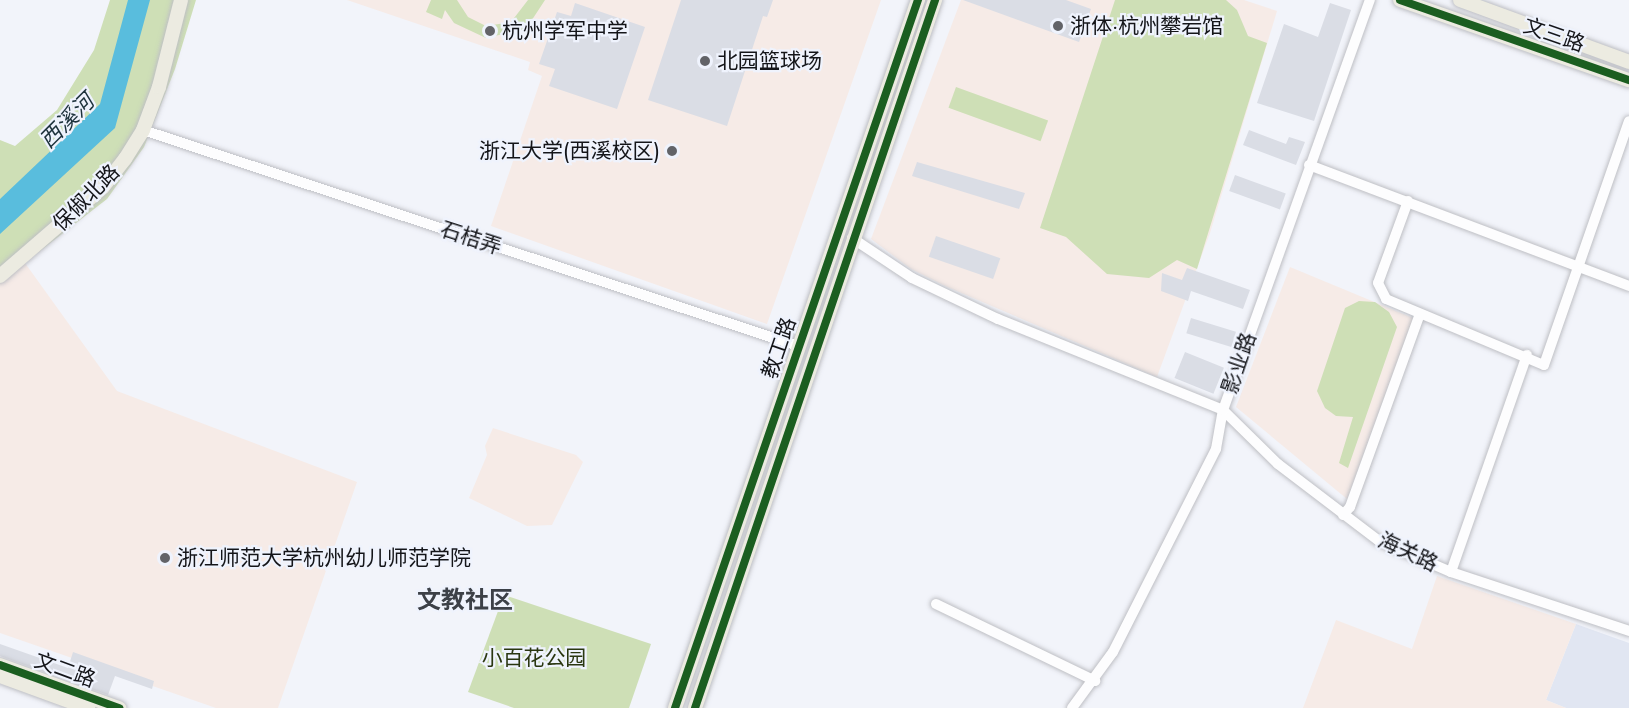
<!DOCTYPE html>
<meta charset="utf-8">
<style>
body{margin:0}
#map{position:relative;width:1629px;height:708px;overflow:hidden;background:#f2f4fa;font-family:Jost,"Noto Sans SC",sans-serif}
div>[style]{position:absolute}
.built>*{inset:0;background:#e1e6f2}
.education>*{inset:0;background:#f6ebe7}
.green>*{inset:0;background:#cedfb6;transform-origin:0 0}
.water>*{inset:0;background:#59bddd}
.building>*{inset:0;background:#dadde5;transform-origin:0 0}
.roads{filter:drop-shadow(0 0 2px #bebfc4) drop-shadow(0 0 2px #bebfc4)}
.minor>*{height:10px;margin:-5px;padding:0 5px;transform-origin:5px;border-radius:5px;background:#fdfdfe}
.major>*{height:14px;margin:-7px;padding:0 7px;transform-origin:7px;border-radius:7px;background:#ecebe1}
.cycleway>*{height:8px;margin:-4px;padding:0 4px;transform-origin:4px;border-radius:4px;background:#1b5e20}
.dots>*{width:16px;height:16px;translate:-50% -50%;box-sizing:border-box;border:3px solid #eff3fd;border-radius:50%}
span{translate:-50% -50%;white-space:nowrap;text-align:center;line-height:1.15;-webkit-text-stroke:4.5px #eff3fd;paint-order:stroke}
.poi-label{font-size:21px;color:#141519}
.left{translate:0 -50%;text-align:left}
.right{translate:-100% -50%;text-align:right}
.street-label{font-size:21px;color:#141519}
.park-label{font-size:21px;color:#2a3710}
.water-label{font-size:22px;color:#1d323b;font-style:italic}
.quarter-label{font-size:24px;color:#3c4047;font-weight:700}
</style>
<div id="map">
<div class="built">
<div style="clip-path:polygon(1576px 624px,1629px 643px,1629px 708px,1566px 708px,1546px 700px)"></div>
</div>
<div class="education">
<div style="clip-path:polygon(347px 0,881px 0,767px 324px,491px 226px,542px 76px,528px 70px,530px 62px)"></div>
<div style="clip-path:polygon(961px 0,1244px 0,1277px 11px,1210px 233px,1157px 377px,945px 286px,911px 269px,871px 239px)"></div>
<div style="clip-path:polygon(25px 263px,117px 391px,357px 482px,278px 708px,216px 708px,0 633px,0 282px)"></div>
<div style="clip-path:polygon(1290px 267px,1413px 318px,1347px 499px,1236px 407px)"></div>
<div style="clip-path:polygon(493px 428px,576px 455px,583px 462px,552px 525px,527px 526px,469px 498px,487px 455px,485px 446px)"></div>
<div style="clip-path:polygon(1437px 576px,1576px 624px,1546px 700px,1566px 708px,1303px 708px,1336px 620px,1412px 649px)"></div>
</div>
<div class="green">
<div style="clip-path:polygon(110px 0,196px 0,175px 69px,144px 147px,107px 199px,0 282px,0 140px,15px 146px,57px 110px,94px 50px)"></div>
<div style="clip-path:polygon(431px 0,457px 0,468px 17px,486px 26px,511px 22px,528px 0,545px 0,526px 29px,486px 38px,454px 23px,445px 10px,442px 19px,426px 12px)"></div>
<div style="clip-path:polygon(1115px 0,1226px 0,1237px 10px,1248px 36px,1267px 43px,1197px 269px,1177px 260px,1149px 278px,1107px 274px,1066px 237px,1040px 228px)"></div>
<div style="left:956px;top:87px;width:98px;height:22px;rotate:20deg"></div>
<div style="clip-path:polygon(1359px 301px,1375px 302px,1389px 312px,1397px 327px,1348px 468px,1339px 463px,1353px 417px,1336px 416px,1325px 408px,1317px 391px,1345px 308px)"></div>
<div style="clip-path:polygon(504px 595px,651px 644px,629px 708px,514px 708px,468px 692px)"></div>
</div>
<div class="water">
<div style="clip-path:polygon(128px 0,150px 0,115px 128px,0 234px,0 199px,100px 104px)"></div>
</div>
<div class="building">
<div style="clip-path:polygon(681px 0,773px 0,767px 17px,763px 16px,727px 126px,648px 100px)"></div>
<div style="clip-path:polygon(963px 0,1066px 0,1091px 9px,1079px 42px)"></div>
<div style="clip-path:polygon(575px 3px,645px 27px,617px 109px,549px 86px,555px 69px,539px 64px,557px 12px,571px 16px)"></div>
<div style="clip-path:polygon(1330px 3px,1351px 10px,1314px 121px,1257px 103px,1284px 24px,1318px 37px)"></div>
<div style="clip-path:polygon(1249px 130px,1286px 144px,1289px 137px,1305px 142px,1296px 165px,1243px 145px)"></div>
<div style="clip-path:polygon(917px 162px,1025px 193px,1019px 209px,912px 176px)"></div>
<div style="left:1235px;top:175px;width:54px;height:17px;rotate:20deg"></div>
<div style="left:936px;top:236px;width:68px;height:22px;rotate:19deg"></div>
<div style="clip-path:polygon(1187px 268px,1250px 290px,1243px 309px,1191px 291px,1188px 301px,1161px 291px,1162px 273px,1182px 280px)"></div>
<div style="left:1191px;top:318px;width:47px;height:16px;rotate:17deg"></div>
<div style="left:1185px;top:352px;width:42px;height:28px;rotate:22deg"></div>
<div style="clip-path:polygon(0 644px,68px 668px,73px 652px,154px 681px,152px 689px,115px 676px,108px 695px,0 656px)"></div>
</div>
<div class="roads">
<div class="minor">
<div style="left:143px;top:130px;width:690px;rotate:18.25deg"></div>
<div style="left:1309px;top:165px;width:342px;rotate:20.7deg"></div>
<div style="left:1408px;top:201px;width:87px;rotate:110.1deg"></div>
<div style="left:1378px;top:283px;width:18px;rotate:63deg"></div>
<div style="left:1386px;top:299px;width:171px;rotate:22.7deg"></div>
<div style="left:1544px;top:365px;width:258px;rotate:-70.8deg"></div>
<div style="left:852px;top:238px;width:72px;rotate:33.7deg"></div>
<div style="left:912px;top:278px;width:95px;rotate:25.5deg"></div>
<div style="left:998px;top:319px;width:243px;rotate:22deg"></div>
<div style="left:1223px;top:410px;width:77px;rotate:44.5deg"></div>
<div style="left:1278px;top:464px;width:127px;rotate:37.3deg"></div>
<div style="left:1379px;top:541px;width:78px;rotate:23.3deg"></div>
<div style="left:1451px;top:572px;width:188px;rotate:18.3deg"></div>
<div style="left:1343px;top:515px;width:11px;rotate:-49deg"></div>
<div style="left:1350px;top:507px;width:205px;rotate:-70.1deg"></div>
<div style="left:1451px;top:572px;width:230px;rotate:-70.7deg"></div>
<div style="left:936px;top:604px;width:177px;rotate:25.8deg"></div>
<div style="left:1072px;top:708px;width:69px;rotate:-53.8deg"></div>
<div style="left:1113px;top:652px;width:228px;rotate:-63.1deg"></div>
<div style="left:1216px;top:449px;width:40px;rotate:-80deg"></div>
<div style="left:1223px;top:410px;width:436px;rotate:-70.3deg"></div>
</div>
<div class="major">
<div style="left:1400px;top:0;width:243px;rotate:19.3deg"></div>
<div style="left:1460px;top:0;width:180px;rotate:20.1deg"></div>
<div style="left:0;top:276px;width:136px;rotate:-40.8deg"></div>
<div style="left:103px;top:187px;width:36px;rotate:-52deg"></div>
<div style="left:125px;top:159px;width:34px;rotate:-58deg"></div>
<div style="left:143px;top:130px;width:46px;rotate:-69.6deg"></div>
<div style="left:159px;top:87px;width:90px;rotate:-75.8deg"></div>
<div style="left:0;top:665px;width:127px;rotate:19.9deg"></div>
<div style="left:0;top:676px;width:94px;rotate:20deg"></div>
<div style="left:675px;top:708px;width:749px;rotate:-71.06deg"></div>
<div style="left:695px;top:708px;width:748px;rotate:-71.27deg"></div>
</div>
</div>
<div class="cycleway">
<div style="left:1400px;top:0;width:243px;rotate:19.3deg"></div>
<div style="left:0;top:665px;width:127px;rotate:19.9deg"></div>
<div style="left:675px;top:708px;width:749px;rotate:-71.06deg"></div>
<div style="left:695px;top:708px;width:748px;rotate:-71.27deg"></div>
</div>
<div class="dots">
<div style="left:1058px;top:26px;background:#626368"></div>
<div style="left:490px;top:31px;background:#626368"></div>
<div style="left:705px;top:61px;background:#626368"></div>
<div style="left:672px;top:151px;background:#626368"></div>
<div style="left:165px;top:558px;background:#626368"></div>
</div>
<div class="poi-label">
<span class="left" style="left:1070px;top:26px">浙体·杭州攀岩馆</span>
<span class="left" style="left:502px;top:31px">杭州学军中学</span>
<span class="left" style="left:717px;top:61px">北园篮球场</span>
<span class="right" style="left:660px;top:151px">浙江大学(西溪校区)</span>
<span class="left" style="left:177px;top:558px">浙江师范大学杭州幼儿师范学院</span>
</div>
<div class="street-label">
<span style="left:1554px;top:35px;rotate:19deg">文三路</span>
<span style="left:86px;top:198px;rotate:-45deg">保俶北路</span>
<span style="left:471px;top:238px;rotate:18deg">石桔弄</span>
<span style="left:779px;top:348px;rotate:-71deg">教工路</span>
<span style="left:1239px;top:363px;rotate:-71deg">影业路</span>
<span style="left:1408px;top:552px;rotate:25deg">海关路</span>
<span style="left:65px;top:670px;rotate:20deg">文二路</span>
</div>
<div class="park-label">
<span style="left:534px;top:658px">小百花公园</span>
</div>
<div class="water-label">
<span style="left:67px;top:121px;rotate:-45deg">西溪河</span>
</div>
<div class="quarter-label">
<span style="left:465px;top:600px">文教社区</span>
</div>
</div>
